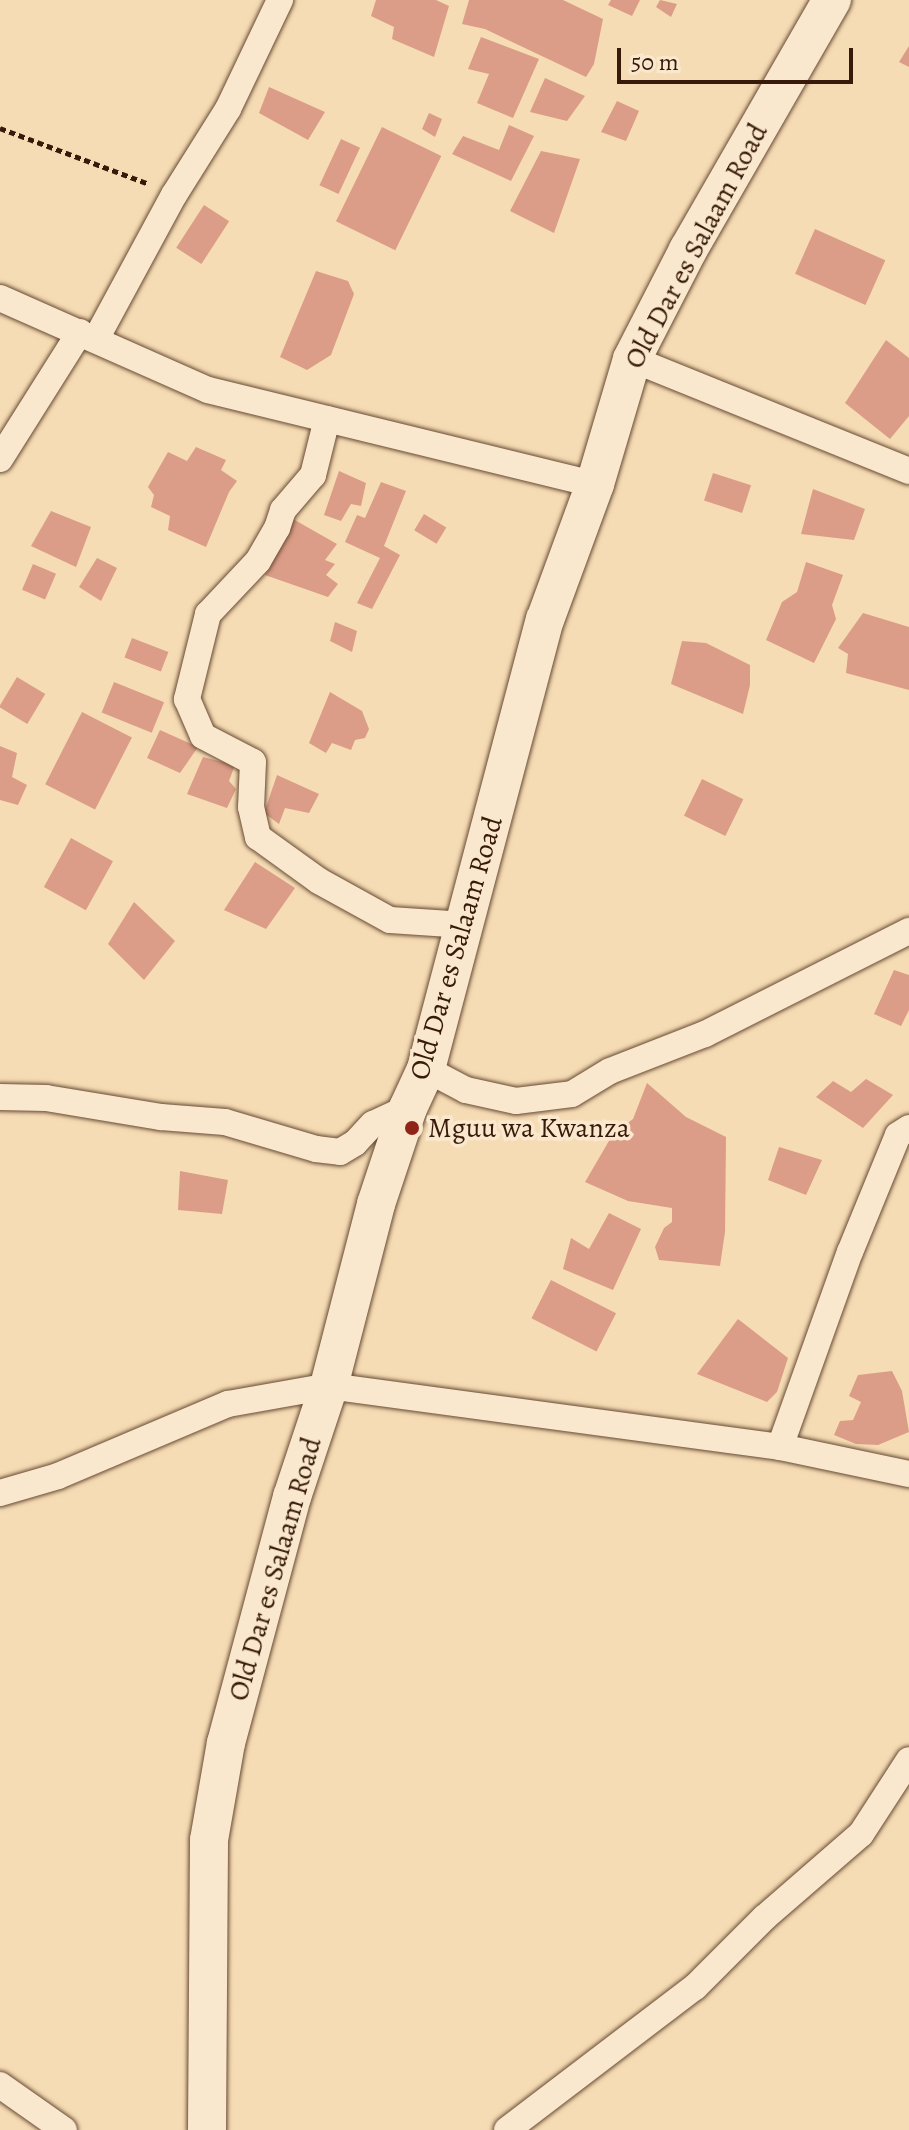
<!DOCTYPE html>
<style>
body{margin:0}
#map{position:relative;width:909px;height:2130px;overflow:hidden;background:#f6dcb4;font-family:Alegreya,serif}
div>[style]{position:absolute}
.building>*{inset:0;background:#db9d87;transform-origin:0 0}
.path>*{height:5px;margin-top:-2.5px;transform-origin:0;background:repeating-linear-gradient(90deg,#371a09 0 6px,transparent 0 10px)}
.roads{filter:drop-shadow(0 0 2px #674a34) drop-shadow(0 0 2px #674a34)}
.street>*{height:26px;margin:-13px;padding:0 13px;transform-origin:13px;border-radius:13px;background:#f9e8ce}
.secondary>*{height:38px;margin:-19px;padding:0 19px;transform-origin:19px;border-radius:19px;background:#f9e8ce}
.dots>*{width:22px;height:22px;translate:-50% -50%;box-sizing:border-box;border:4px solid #f9e8ce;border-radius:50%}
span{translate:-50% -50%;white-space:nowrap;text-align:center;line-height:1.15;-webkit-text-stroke:7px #f9e8ce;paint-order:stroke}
.street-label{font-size:28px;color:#371a09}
.poi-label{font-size:28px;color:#371a09}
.left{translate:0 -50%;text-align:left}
.scale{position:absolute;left:617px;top:48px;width:236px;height:36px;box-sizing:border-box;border:4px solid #371a09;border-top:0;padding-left:10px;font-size:24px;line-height:28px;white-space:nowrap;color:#371a09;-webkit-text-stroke:6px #f9e8ce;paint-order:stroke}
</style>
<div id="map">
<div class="building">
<div style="clip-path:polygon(376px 0,436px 0,449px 6px,434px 57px,392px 39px,394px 27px,371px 16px)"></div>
<div style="clip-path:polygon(469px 0,563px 0,603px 19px,594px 64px,586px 77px,485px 29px,462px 24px)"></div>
<div style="clip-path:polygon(611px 0,640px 0,632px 16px,608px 5px)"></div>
<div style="clip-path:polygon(660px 0,677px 4px,671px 17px,656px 7px)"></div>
<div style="clip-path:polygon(481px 37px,539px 59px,513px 118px,477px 103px,489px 74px,468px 69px)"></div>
<div style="clip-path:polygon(909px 46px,909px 67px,899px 62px)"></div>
<div style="clip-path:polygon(545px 78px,585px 96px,567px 121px,530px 112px)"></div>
<div style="clip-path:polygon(269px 87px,325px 112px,308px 140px,259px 113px)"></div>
<div style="clip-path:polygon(617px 101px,639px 111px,626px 141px,601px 132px)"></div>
<div style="clip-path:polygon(429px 113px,442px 119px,435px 137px,422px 129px)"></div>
<div style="clip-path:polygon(509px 125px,534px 136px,511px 181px,452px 154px,463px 136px,499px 150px)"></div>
<div style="left:382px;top:127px;width:66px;height:105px;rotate:26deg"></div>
<div style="left:341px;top:139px;width:21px;height:51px;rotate:25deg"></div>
<div style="clip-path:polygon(541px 151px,580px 159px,554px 233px,510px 211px)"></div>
<div style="left:204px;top:205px;width:30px;height:51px;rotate:33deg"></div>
<div style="left:815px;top:229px;width:77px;height:49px;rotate:24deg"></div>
<div style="clip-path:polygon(316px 271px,348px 281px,354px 294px,331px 355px,307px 370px,280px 357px)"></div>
<div style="clip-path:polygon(886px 340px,909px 358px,909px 416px,890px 439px,845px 403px)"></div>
<div style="clip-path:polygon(196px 447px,226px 460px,221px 470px,237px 481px,229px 492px,206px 547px,168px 530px,170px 516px,151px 507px,154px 495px,148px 487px,168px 452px,187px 461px)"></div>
<div style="clip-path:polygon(339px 471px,366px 483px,361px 506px,351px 504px,341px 521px,324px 515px)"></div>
<div style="left:713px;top:473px;width:40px;height:29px;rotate:18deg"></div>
<div style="clip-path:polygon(381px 482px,406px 491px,384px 546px,400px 555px,372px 609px,357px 603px,380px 558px,345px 542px,357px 515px,365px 518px)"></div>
<div style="clip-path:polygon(813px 489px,865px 509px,854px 540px,801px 534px)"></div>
<div style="clip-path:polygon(51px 511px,91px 527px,76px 567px,31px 546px)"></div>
<div style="left:424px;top:514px;width:26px;height:19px;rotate:31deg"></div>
<div style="clip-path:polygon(293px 519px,337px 544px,325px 560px,335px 564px,326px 575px,338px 584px,328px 597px,265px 575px)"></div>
<div style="clip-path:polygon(97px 558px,117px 568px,101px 601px,79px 587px)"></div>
<div style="clip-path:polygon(806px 562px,843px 575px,832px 605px,836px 619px,814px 663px,766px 640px,782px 602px,797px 592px)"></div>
<div style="left:33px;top:564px;width:25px;height:28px;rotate:23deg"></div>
<div style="clip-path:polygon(863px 613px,909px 627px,909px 690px,846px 673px,848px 654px,838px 648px)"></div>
<div style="clip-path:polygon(335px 622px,357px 631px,352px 652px,330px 641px)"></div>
<div style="left:132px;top:638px;width:39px;height:21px;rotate:21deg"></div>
<div style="clip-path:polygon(682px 641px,706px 643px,750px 665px,750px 685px,743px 714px,671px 684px)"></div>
<div style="left:17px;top:677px;width:33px;height:35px;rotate:31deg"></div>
<div style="left:114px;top:682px;width:54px;height:33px;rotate:22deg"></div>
<div style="clip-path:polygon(330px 692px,362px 711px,369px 729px,365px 738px,355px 740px,351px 750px,332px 743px,326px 753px,309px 743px)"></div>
<div style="left:82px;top:712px;width:56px;height:81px;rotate:27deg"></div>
<div style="clip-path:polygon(160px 730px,198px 747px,180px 773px,147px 758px)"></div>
<div style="clip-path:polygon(0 746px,17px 753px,12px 777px,27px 785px,18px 805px,0 800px)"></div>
<div style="clip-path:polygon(203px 757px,235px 765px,229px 781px,236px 789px,227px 808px,187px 794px)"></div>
<div style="clip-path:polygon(277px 775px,319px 794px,309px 813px,285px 808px,279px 824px,264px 813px)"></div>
<div style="left:702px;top:779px;width:46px;height:41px;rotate:26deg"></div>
<div style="left:71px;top:838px;width:48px;height:56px;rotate:29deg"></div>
<div style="clip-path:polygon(255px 862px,295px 888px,266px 929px,224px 910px)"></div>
<div style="clip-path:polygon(134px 902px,175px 941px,144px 980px,108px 944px)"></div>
<div style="clip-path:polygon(894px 970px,909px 975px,909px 1010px,901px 1026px,874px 1014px)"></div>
<div style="clip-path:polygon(866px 1079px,893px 1095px,863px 1128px,816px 1097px,833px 1081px,851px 1092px)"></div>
<div style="clip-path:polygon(647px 1083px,686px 1117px,726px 1137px,725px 1232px,720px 1266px,659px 1260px,655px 1247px,664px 1228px,672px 1222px,672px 1208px,628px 1201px,585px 1182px,613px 1134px,633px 1119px)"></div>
<div style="clip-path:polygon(779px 1147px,822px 1160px,806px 1195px,768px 1180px)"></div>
<div style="clip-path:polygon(180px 1171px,228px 1180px,222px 1214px,178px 1210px)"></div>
<div style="clip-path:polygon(609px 1213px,641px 1229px,613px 1290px,563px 1269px,571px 1238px,589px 1249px)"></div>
<div style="left:551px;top:1280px;width:73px;height:43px;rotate:27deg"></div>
<div style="clip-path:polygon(738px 1319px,788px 1358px,777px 1392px,767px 1402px,697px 1374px)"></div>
<div style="clip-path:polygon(892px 1371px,902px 1391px,909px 1432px,878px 1445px,856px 1444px,834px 1435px,840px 1421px,853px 1420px,861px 1402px,849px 1396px,858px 1375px)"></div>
</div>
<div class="path">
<div style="left:0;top:128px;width:159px;rotate:20.6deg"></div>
</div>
<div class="roads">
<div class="street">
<div style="left:0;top:298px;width:227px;rotate:23.9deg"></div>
<div style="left:208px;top:390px;width:398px;rotate:13.7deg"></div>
<div style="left:96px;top:339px;width:164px;rotate:-61.6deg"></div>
<div style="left:174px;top:195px;width:102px;rotate:-57.9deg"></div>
<div style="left:228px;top:109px;width:121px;rotate:-64.5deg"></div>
<div style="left:632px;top:359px;width:299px;rotate:22deg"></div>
<div style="left:327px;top:419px;width:58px;rotate:104deg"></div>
<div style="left:313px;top:475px;width:46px;rotate:130.6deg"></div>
<div style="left:283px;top:510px;width:19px;rotate:108deg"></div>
<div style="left:277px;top:528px;width:38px;rotate:120deg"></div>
<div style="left:258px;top:561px;width:73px;rotate:133.3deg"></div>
<div style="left:208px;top:614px;width:88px;rotate:103.9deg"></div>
<div style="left:187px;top:699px;width:40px;rotate:66.6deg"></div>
<div style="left:203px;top:736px;width:56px;rotate:27.5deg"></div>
<div style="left:253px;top:762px;width:45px;rotate:92.5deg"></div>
<div style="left:251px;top:807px;width:31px;rotate:77deg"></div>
<div style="left:258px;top:837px;width:75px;rotate:35.8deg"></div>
<div style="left:319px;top:881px;width:81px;rotate:28.8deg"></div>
<div style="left:390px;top:920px;width:75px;rotate:3.8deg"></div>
<div style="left:0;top:459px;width:150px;rotate:-57.8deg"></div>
<div style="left:426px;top:1069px;width:45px;rotate:27.7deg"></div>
<div style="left:466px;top:1090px;width:51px;rotate:12.4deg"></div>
<div style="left:516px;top:1101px;width:56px;rotate:-7.1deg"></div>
<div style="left:572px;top:1094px;width:44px;rotate:-31.2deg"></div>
<div style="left:610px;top:1071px;width:102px;rotate:-21.3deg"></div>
<div style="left:705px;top:1034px;width:229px;rotate:-26.8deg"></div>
<div style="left:0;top:1097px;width:46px;rotate:1.2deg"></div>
<div style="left:46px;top:1098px;width:117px;rotate:9.4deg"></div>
<div style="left:161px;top:1117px;width:64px;rotate:4.5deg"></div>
<div style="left:225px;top:1122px;width:95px;rotate:16.5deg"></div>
<div style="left:316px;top:1149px;width:24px;rotate:7deg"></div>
<div style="left:340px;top:1152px;width:17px;rotate:-31deg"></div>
<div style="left:355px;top:1143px;width:26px;rotate:-47deg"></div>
<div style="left:373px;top:1124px;width:38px;rotate:-25deg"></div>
<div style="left:780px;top:1447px;width:207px;rotate:-70.3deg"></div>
<div style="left:850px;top:1252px;width:126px;rotate:-67.7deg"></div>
<div style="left:898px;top:1135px;width:13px;rotate:-32deg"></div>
<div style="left:0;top:1493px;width:60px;rotate:-16.3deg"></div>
<div style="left:58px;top:1476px;width:185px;rotate:-23deg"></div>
<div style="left:228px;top:1404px;width:103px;rotate:-10.1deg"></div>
<div style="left:329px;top:1386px;width:455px;rotate:7.7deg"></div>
<div style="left:780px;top:1447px;width:132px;rotate:11.8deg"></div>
<div style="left:0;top:2085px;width:78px;rotate:35.1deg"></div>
<div style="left:507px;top:2130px;width:236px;rotate:-37.3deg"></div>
<div style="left:695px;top:1987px;width:98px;rotate:-45deg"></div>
<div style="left:764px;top:1918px;width:128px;rotate:-40.9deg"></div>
<div style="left:861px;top:1834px;width:88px;rotate:-57deg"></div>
</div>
<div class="secondary">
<div style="left:207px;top:2130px;width:290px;rotate:-89.6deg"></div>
<div style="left:209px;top:1840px;width:98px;rotate:-80.1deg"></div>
<div style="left:226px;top:1743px;width:255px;rotate:-75deg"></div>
<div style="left:292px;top:1497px;width:117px;rotate:-71.6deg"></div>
<div style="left:329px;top:1386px;width:188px;rotate:-75.5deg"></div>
<div style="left:376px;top:1204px;width:101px;rotate:-71.6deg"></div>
<div style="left:408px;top:1108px;width:43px;rotate:-65.2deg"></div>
<div style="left:426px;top:1069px;width:465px;rotate:-75.2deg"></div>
<div style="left:545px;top:620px;width:145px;rotate:-69.8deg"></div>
<div style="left:595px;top:484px;width:130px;rotate:-73.5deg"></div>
<div style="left:632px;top:359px;width:123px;rotate:-62.8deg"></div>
<div style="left:688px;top:250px;width:289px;rotate:-60.1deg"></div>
</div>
</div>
<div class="dots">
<div style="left:412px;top:1128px;background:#8f2418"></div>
</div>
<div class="street-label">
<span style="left:696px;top:246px;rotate:-62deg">Old Dar es Salaam Road</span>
<span style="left:456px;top:948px;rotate:-74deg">Old Dar es Salaam Road</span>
<span style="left:275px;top:1569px;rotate:-74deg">Old Dar es Salaam Road</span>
</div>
<div class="poi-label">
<span class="left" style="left:428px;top:1128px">Mguu wa Kwanza</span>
</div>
<div class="scale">50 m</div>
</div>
